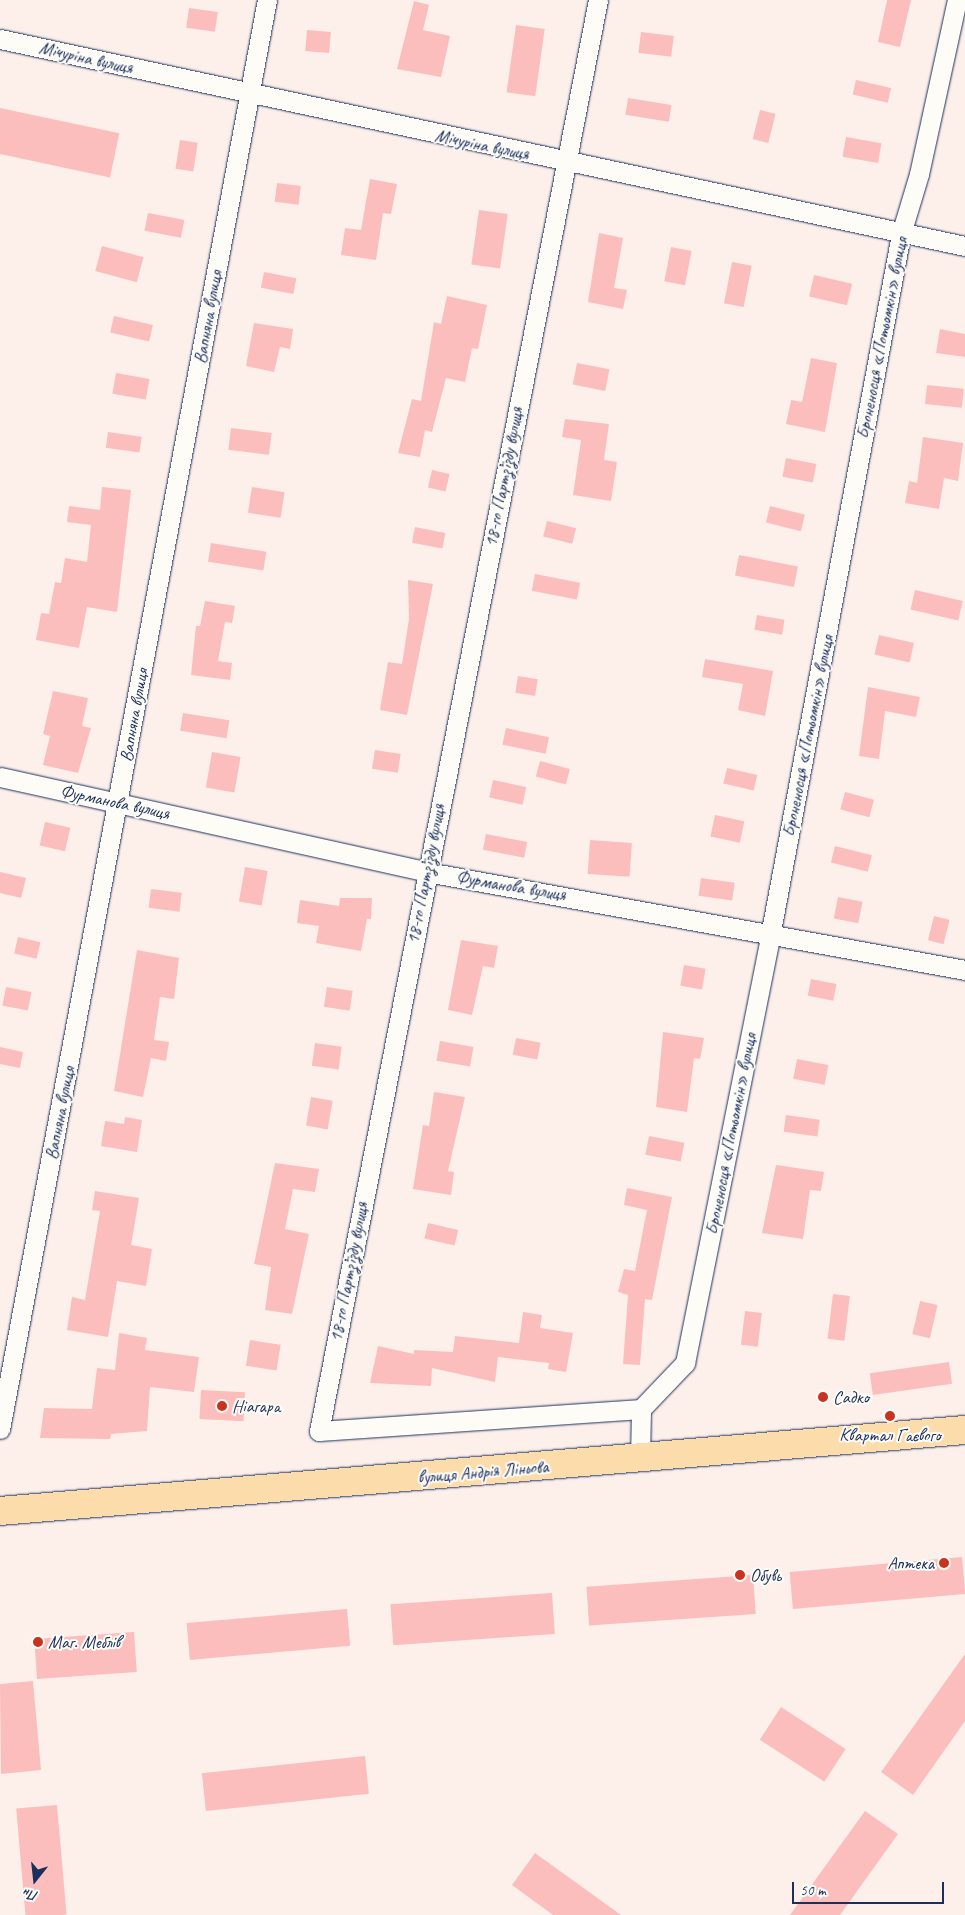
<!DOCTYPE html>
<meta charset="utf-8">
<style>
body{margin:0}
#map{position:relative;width:965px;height:1915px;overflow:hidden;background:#fdf0eb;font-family:Caveat,sans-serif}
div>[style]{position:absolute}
.building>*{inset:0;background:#fbbebd;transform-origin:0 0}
.roads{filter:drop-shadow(0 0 1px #1b2f5e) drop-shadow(0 0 1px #1b2f5e)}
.street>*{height:19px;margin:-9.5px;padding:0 9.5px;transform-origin:9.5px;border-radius:9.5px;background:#fdfcf7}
.primary>*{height:28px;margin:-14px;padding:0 14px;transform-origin:14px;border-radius:14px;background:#fddcac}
.dots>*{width:14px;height:14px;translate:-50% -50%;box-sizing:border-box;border:2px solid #fdfcf7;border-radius:50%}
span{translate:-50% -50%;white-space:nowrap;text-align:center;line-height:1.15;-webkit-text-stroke:4px #fdfcf7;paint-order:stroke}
.street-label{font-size:18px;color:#1b2f5e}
.poi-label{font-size:18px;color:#1b2f5e}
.left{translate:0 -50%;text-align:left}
.right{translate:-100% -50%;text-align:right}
.north{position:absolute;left:10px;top:1855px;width:50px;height:50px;-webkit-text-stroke:4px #fdfcf7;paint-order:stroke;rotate:196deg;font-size:14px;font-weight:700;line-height:20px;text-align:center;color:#1b2f5e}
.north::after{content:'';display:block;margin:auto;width:18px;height:22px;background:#1b2f5e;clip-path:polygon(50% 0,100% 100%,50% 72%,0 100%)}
.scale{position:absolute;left:792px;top:1882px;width:152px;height:22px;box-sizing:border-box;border:2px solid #1b2f5e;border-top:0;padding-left:6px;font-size:15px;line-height:18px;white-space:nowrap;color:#1b2f5e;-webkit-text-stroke:4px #fdfcf7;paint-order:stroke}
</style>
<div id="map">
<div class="building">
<div style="clip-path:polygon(887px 0,911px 0,900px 47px,878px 42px)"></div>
<div style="clip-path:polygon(414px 1px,429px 5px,423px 30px,450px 36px,441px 77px,397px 69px)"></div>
<div style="left:189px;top:8px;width:29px;height:20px;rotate:8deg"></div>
<div style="left:516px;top:25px;width:29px;height:68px;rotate:8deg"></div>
<div style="left:307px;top:30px;width:24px;height:21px;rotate:5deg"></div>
<div style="left:641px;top:32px;width:33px;height:21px;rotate:7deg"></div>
<div style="left:856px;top:80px;width:36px;height:15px;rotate:13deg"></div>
<div style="left:628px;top:98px;width:44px;height:17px;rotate:9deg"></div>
<div style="left:0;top:108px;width:122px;height:45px;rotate:12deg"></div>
<div style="left:760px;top:110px;width:16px;height:30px;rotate:14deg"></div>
<div style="left:846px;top:137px;width:36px;height:20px;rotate:10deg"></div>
<div style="left:180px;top:140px;width:18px;height:29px;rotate:9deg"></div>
<div style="clip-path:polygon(370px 179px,397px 184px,391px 214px,383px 213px,376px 260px,341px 255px,345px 228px,361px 230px)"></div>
<div style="left:277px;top:183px;width:24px;height:19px;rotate:7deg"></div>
<div style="left:479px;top:210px;width:29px;height:55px;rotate:8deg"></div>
<div style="left:148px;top:213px;width:37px;height:18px;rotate:11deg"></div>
<div style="clip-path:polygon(599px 233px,623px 238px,614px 288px,627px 290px,623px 309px,588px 302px)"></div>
<div style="left:102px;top:246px;width:43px;height:26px;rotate:15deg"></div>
<div style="left:671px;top:247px;width:21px;height:35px;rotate:11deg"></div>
<div style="left:732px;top:262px;width:20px;height:42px;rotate:11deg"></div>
<div style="left:264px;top:272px;width:33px;height:16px;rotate:11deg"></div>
<div style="left:814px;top:275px;width:39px;height:22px;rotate:13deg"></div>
<div style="clip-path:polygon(447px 296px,487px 305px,478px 349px,472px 348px,465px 382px,446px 378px,432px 432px,425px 430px,420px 457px,398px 453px,412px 399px,421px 401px,434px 322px,441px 324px)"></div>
<div style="left:114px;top:316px;width:40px;height:17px;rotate:13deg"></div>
<div style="clip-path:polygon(254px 323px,293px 329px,290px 349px,280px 347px,274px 372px,246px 366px)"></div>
<div style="clip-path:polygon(940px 329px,965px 334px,965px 357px,936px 353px)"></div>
<div style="clip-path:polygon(811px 358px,837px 363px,825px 432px,786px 424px,791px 400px,802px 402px)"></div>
<div style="left:577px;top:363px;width:33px;height:22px;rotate:11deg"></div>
<div style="left:116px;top:373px;width:34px;height:21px;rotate:10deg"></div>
<div style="left:927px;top:385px;width:37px;height:19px;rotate:6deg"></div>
<div style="clip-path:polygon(565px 419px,609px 424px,604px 460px,617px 462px,611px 501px,573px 495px,581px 440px,562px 437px)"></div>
<div style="left:231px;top:428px;width:41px;height:22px;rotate:7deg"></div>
<div style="left:108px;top:432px;width:34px;height:16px;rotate:8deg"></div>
<div style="clip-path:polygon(923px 437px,963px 443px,958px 481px,944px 478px,939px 509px,905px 503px,909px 481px,917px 483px)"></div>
<div style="left:786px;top:458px;width:31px;height:19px;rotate:11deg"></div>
<div style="left:432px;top:470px;width:18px;height:18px;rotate:13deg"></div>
<div style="clip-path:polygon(102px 487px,131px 490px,117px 612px,87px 607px,79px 648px,36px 640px,41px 613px,49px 614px,55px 582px,61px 583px,65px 558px,87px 562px,91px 525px,67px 522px,69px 506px,100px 510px)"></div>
<div style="left:252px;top:487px;width:33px;height:26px;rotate:9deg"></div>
<div style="left:770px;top:506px;width:36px;height:17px;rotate:14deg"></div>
<div style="left:547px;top:521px;width:30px;height:16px;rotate:14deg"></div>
<div style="left:415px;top:527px;width:31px;height:16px;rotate:11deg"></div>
<div style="left:211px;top:543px;width:56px;height:19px;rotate:9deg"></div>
<div style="left:739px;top:555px;width:60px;height:21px;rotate:11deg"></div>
<div style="left:535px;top:574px;width:46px;height:17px;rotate:11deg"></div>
<div style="clip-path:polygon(408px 580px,433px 584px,407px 715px,380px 710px,388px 662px,402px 664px,409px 619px)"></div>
<div style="left:915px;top:590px;width:49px;height:20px;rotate:13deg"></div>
<div style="clip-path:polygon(205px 601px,235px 606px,232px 623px,225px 622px,218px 661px,232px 663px,230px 680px,191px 675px,196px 626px,200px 626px)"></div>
<div style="left:757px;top:615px;width:28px;height:15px;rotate:10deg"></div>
<div style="left:879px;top:635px;width:36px;height:20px;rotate:13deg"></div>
<div style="clip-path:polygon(705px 659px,773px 671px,765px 716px,738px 710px,743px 684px,702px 677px)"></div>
<div style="left:518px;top:676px;width:20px;height:17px;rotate:9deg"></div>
<div style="clip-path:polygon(868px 687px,920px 697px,916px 717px,885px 711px,879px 759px,859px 756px)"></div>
<div style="clip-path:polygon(53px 691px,88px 698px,82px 726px,91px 728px,78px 773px,43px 765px,50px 736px,43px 734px)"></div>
<div style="left:183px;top:713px;width:47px;height:18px;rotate:9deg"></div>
<div style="left:506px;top:728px;width:44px;height:17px;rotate:12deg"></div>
<div style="left:375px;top:750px;width:26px;height:19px;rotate:9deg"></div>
<div style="left:212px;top:752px;width:29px;height:36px;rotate:10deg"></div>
<div style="left:540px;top:761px;width:31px;height:16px;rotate:15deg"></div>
<div style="left:727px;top:768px;width:31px;height:16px;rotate:13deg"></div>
<div style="left:493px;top:780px;width:34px;height:18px;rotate:12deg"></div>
<div style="left:845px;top:792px;width:30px;height:18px;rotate:15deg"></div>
<div style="left:715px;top:815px;width:30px;height:22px;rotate:12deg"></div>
<div style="left:45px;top:822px;width:26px;height:24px;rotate:13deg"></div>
<div style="left:486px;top:834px;width:42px;height:16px;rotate:11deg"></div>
<div style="left:590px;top:840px;width:42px;height:34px;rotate:4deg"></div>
<div style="left:835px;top:846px;width:38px;height:17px;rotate:14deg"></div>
<div style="left:245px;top:867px;width:23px;height:35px;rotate:10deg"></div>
<div style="clip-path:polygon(0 872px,26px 878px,21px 898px,0 893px)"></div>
<div style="left:701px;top:878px;width:34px;height:18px;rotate:8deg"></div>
<div style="left:151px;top:889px;width:31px;height:19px;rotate:7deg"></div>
<div style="left:838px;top:897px;width:25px;height:22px;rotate:11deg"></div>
<div style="clip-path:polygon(340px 898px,372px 898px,371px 919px,367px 919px,361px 951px,316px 943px,319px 926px,297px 923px,300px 900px,339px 906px)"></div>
<div style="left:934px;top:916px;width:16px;height:25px;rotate:14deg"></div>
<div style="left:18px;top:937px;width:23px;height:17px;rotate:13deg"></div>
<div style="clip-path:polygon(461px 940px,498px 946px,494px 968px,483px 966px,472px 1015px,448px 1010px)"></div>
<div style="clip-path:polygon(137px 950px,179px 958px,174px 999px,160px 997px,154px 1040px,169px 1042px,166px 1061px,151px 1058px,143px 1097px,114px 1091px)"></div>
<div style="left:684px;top:965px;width:22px;height:21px;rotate:10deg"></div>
<div style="left:811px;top:979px;width:26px;height:17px;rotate:11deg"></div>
<div style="left:6px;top:987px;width:26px;height:19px;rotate:11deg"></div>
<div style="left:327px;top:987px;width:26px;height:20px;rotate:9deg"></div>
<div style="clip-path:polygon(663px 1032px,704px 1038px,700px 1059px,694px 1058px,687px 1112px,656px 1107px)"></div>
<div style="left:516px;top:1038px;width:25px;height:17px;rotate:11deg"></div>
<div style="left:440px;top:1041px;width:34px;height:20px;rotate:10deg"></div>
<div style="left:315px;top:1043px;width:27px;height:23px;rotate:8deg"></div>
<div style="clip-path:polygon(0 1047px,23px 1052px,20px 1068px,0 1064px)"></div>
<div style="left:797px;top:1059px;width:32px;height:20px;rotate:11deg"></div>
<div style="clip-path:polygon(434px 1092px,465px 1097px,448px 1171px,454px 1172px,451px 1195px,413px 1189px,423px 1125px,429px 1126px)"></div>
<div style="left:311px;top:1097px;width:22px;height:29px;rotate:10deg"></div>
<div style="left:786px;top:1115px;width:34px;height:17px;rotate:8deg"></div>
<div style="clip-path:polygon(125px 1117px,142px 1120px,137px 1152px,101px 1146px,105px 1121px,124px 1124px)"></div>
<div style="left:649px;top:1136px;width:36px;height:19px;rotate:11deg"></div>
<div style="clip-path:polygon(275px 1163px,319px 1169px,315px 1192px,293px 1189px,285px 1229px,309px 1234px,292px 1314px,265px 1310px,271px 1267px,254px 1264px)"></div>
<div style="clip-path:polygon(776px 1165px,824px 1172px,821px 1191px,810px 1190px,803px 1239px,762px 1233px)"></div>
<div style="clip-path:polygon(627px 1188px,672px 1197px,652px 1300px,645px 1299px,640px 1365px,623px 1364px,628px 1295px,618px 1292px,624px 1269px,635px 1271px,647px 1210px,624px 1205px)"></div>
<div style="clip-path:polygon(95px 1191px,139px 1198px,131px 1245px,152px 1249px,146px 1286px,117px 1281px,108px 1337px,67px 1330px,72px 1297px,85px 1300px,100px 1211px,92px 1210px)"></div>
<div style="left:428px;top:1223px;width:31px;height:16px;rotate:13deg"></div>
<div style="left:833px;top:1294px;width:17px;height:45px;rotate:7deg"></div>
<div style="left:920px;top:1301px;width:18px;height:34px;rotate:13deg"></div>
<div style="left:745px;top:1311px;width:17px;height:34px;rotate:7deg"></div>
<div style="clip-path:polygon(523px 1312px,542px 1315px,540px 1328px,573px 1333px,566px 1372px,548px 1369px,549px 1363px,498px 1357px,495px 1382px,432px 1368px,431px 1386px,370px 1383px,378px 1346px,414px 1354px,414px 1350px,453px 1352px,455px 1336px,519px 1343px)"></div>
<div style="clip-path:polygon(119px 1333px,147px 1338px,145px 1350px,199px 1357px,194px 1392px,150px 1387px,147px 1431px,111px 1434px,110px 1439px,40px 1438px,44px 1408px,92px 1409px,97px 1368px,115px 1370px)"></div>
<div style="left:250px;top:1340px;width:31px;height:26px;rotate:9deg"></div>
<div style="left:949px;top:1362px;width:22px;height:80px;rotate:82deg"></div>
<div style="left:201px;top:1390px;width:44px;height:29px;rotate:3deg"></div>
<div style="left:962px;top:1557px;width:37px;height:173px;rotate:85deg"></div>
<div style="left:753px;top:1575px;width:39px;height:167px;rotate:86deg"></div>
<div style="left:552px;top:1593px;width:41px;height:162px;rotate:86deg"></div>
<div style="left:347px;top:1609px;width:37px;height:161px;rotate:85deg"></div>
<div style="left:134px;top:1632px;width:40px;height:100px;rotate:86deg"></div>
<div style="clip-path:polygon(965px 1654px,965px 1721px,913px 1795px,881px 1772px)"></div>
<div style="clip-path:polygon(33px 1681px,41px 1770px,1px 1774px,0 1684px)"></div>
<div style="left:781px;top:1707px;width:77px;height:39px;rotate:33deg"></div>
<div style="left:365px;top:1756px;width:38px;height:164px;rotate:84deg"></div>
<div style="left:57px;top:1805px;width:110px;height:41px;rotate:85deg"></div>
<div style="clip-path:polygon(865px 1811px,898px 1834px,840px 1915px,790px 1915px)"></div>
<div style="clip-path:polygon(535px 1853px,621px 1915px,553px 1915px,512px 1885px)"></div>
</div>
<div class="roads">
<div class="street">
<div style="left:598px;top:0;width:1458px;rotate:101.03deg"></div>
<div style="left:319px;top:1431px;width:323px;rotate:-3.9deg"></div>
<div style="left:0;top:39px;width:987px;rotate:12.11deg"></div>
<div style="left:0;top:777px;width:437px;rotate:12.5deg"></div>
<div style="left:427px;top:872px;width:547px;rotate:10.32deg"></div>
<div style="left:0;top:1429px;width:1454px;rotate:-79.42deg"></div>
<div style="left:640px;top:1458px;width:49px;rotate:-88.8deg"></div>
<div style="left:641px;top:1409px;width:64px;rotate:-46.3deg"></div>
<div style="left:685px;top:1363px;width:440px;rotate:-78.7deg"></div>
<div style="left:771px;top:931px;width:709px;rotate:-79.43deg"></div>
<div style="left:901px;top:234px;width:63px;rotate:-73.3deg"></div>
<div style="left:919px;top:174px;width:178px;rotate:-77.7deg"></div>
</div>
<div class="primary">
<div style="left:0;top:1511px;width:968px;rotate:-4.8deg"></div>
</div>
</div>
<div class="dots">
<div style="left:823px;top:1397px;background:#c8321e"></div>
<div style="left:222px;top:1406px;background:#c8321e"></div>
<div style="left:890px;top:1416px;background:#c8321e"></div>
<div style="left:944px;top:1563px;background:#c8321e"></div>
<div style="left:740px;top:1575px;background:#c8321e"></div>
<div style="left:38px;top:1642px;background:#c8321e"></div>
</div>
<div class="street-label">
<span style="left:86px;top:58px;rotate:13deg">Мічуріна вулиця</span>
<span style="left:482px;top:145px;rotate:12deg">Мічуріна вулиця</span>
<span style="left:208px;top:317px;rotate:-80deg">Вапняна вулиця</span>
<span style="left:882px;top:338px;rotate:-79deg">Броненосця «Потьомкін» вулиця</span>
<span style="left:504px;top:477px;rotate:-79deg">18-го Партз’їзду вулиця</span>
<span style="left:134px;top:715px;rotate:-80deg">Вапняна вулиця</span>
<span style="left:808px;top:736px;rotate:-79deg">Броненосця «Потьомкін» вулиця</span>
<span style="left:115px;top:802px;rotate:12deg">Фурманова вулиця</span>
<span style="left:426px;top:874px;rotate:-79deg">18-го Партз’їзду вулиця</span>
<span style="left:511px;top:886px;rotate:10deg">Фурманова вулиця</span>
<span style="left:60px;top:1113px;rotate:-79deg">Вапняна вулиця</span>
<span style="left:731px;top:1134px;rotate:-79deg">Броненосця «Потьомкін» вулиця</span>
<span style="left:349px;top:1272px;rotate:-79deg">18-го Партз’їзду вулиця</span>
<span style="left:483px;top:1472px;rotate:-5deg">вулиця Андрія Ліньова</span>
</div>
<div class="poi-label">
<span class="left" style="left:833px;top:1397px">Садко</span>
<span class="left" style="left:232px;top:1406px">Ніагара</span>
<span style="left:890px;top:1435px">Квартал Гаєвого</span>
<span class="right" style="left:934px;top:1563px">Аптека</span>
<span class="left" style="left:750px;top:1575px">Обувь</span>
<span class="left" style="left:48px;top:1642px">Маг. Меблів</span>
</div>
<div class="north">Пн</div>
<div class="scale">50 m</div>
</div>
